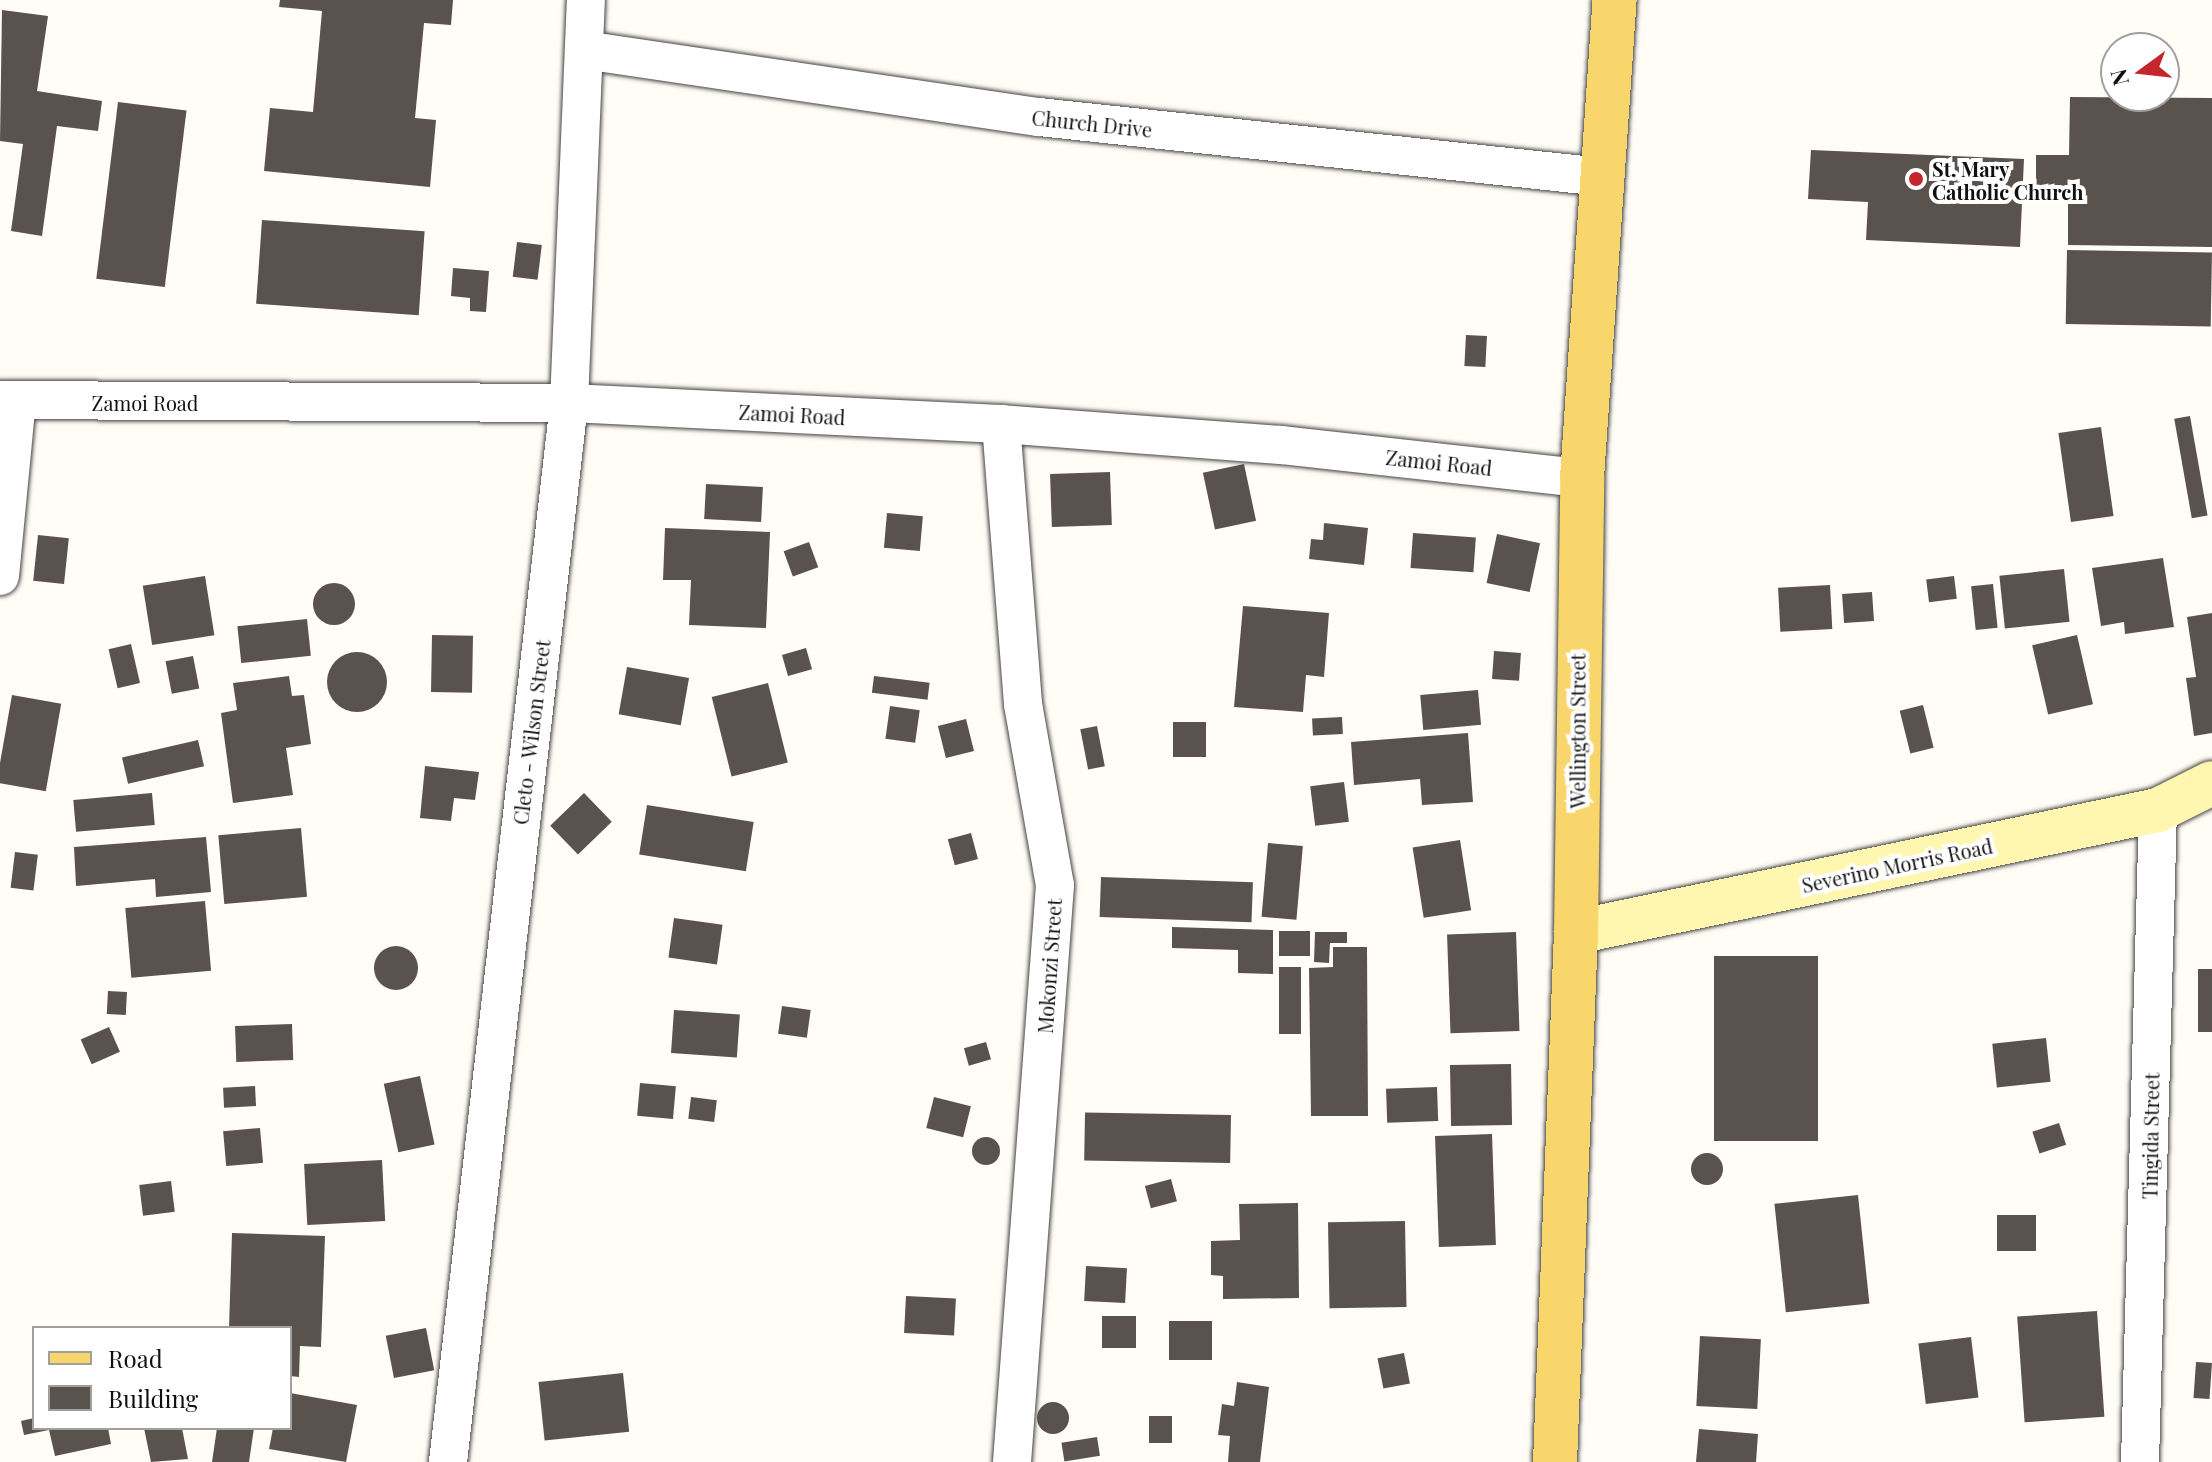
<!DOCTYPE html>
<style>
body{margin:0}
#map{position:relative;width:2212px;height:1462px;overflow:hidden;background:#fffdf5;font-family:"Playfair Display",serif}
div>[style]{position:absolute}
.building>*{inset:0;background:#5a524d;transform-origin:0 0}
.round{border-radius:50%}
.roads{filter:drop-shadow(0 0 2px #444) drop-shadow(0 0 2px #444)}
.street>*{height:38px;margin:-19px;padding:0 19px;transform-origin:19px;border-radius:19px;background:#fff}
.secondary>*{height:44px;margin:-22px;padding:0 22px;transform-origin:22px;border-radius:22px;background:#fff6b0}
.primary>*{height:44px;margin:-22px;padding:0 22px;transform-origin:22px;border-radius:22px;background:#f9d66b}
.dots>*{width:22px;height:22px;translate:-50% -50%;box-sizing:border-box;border:4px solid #fff;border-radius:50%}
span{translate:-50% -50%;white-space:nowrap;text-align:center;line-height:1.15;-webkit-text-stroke:8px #fff;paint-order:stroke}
.street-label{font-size:20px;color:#111}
.poi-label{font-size:20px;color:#111;font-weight:700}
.left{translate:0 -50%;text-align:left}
.legend{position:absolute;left:32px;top:1326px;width:260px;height:104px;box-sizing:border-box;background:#fff;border:2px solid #a0a0a0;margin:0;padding:10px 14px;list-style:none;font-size:24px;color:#111}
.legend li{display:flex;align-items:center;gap:16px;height:40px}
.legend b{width:40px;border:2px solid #a0a0a0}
.north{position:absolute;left:2100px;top:32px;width:80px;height:80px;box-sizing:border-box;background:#fff;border:2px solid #a0a0a0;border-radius:50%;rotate:255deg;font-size:22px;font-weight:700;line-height:32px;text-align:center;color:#111}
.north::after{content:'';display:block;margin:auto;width:28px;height:36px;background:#c4262e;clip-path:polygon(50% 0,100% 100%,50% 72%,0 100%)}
</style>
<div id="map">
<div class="building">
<div style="clip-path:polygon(280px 0,453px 0,451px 25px,424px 23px,415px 118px,436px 120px,430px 187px,264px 171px,270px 108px,313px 112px,322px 11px,279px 7px)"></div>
<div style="clip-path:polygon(2px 10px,48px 16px,37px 91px,102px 101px,98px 131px,57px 126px,42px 236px,11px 231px,23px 144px,0 141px)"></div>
<div style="clip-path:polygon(2070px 97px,2212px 98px,2212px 247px,2068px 245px,2068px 196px,2036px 196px,2036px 155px,2069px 155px)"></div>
<div style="left:118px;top:102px;width:69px;height:178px;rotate:7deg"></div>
<div style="clip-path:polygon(1811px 150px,2024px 159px,2020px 247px,1866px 240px,1868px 202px,1808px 199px)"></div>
<div style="left:262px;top:220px;width:163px;height:84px;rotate:4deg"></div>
<div style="left:517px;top:242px;width:25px;height:35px;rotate:7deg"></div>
<div style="left:2067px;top:250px;width:145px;height:74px;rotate:1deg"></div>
<div style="clip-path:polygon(453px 268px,489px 271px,486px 312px,470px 311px,470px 298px,451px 296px)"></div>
<div style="left:1466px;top:335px;width:21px;height:31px;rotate:3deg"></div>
<div style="left:2190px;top:416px;width:101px;height:16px;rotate:80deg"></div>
<div style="left:2101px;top:427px;width:90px;height:43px;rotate:82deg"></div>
<div style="left:1244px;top:464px;width:58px;height:42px;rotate:78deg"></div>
<div style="left:1110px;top:472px;width:53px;height:60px;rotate:88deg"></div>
<div style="left:706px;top:484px;width:57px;height:35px;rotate:3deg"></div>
<div style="left:887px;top:513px;width:36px;height:35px;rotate:5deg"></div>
<div style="clip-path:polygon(1324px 523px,1368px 528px,1364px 565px,1309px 559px,1311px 539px,1323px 540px)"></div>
<div style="clip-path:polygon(665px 528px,770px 532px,766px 628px,689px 625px,691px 580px,663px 580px)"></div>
<div style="left:1413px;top:533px;width:63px;height:35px;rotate:4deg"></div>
<div style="left:1497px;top:534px;width:44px;height:50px;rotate:12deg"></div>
<div style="left:38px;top:535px;width:31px;height:46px;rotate:6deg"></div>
<div style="left:809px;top:542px;width:27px;height:27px;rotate:70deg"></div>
<div style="clip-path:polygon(2163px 558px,2174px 627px,2125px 634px,2124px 622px,2101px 626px,2092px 568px)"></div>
<div style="left:2064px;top:569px;width:53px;height:65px;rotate:84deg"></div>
<div style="left:205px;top:576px;width:60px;height:63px;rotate:81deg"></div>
<div style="left:1954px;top:576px;width:23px;height:28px;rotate:83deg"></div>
<div class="round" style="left:313px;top:583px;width:42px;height:42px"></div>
<div style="left:1993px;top:584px;width:44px;height:22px;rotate:84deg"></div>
<div style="left:1830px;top:585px;width:44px;height:52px;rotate:87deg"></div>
<div style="left:1872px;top:592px;width:29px;height:30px;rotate:86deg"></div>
<div style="clip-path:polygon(1243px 606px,1329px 613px,1324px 677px,1306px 675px,1303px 712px,1234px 707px)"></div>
<div style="clip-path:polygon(2212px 613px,2212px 733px,2194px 736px,2186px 678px,2196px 677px,2187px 617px)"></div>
<div style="left:307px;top:619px;width:37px;height:70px;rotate:84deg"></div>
<div style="left:432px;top:635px;width:41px;height:57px;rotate:1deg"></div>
<div style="left:2077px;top:635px;width:71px;height:46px;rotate:77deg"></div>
<div style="left:131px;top:644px;width:40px;height:23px;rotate:77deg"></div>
<div style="left:806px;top:648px;width:22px;height:25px;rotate:74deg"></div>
<div style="left:1494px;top:651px;width:27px;height:28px;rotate:4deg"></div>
<div class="round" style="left:327px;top:652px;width:60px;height:60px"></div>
<div style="left:193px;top:656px;width:33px;height:28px;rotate:79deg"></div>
<div style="left:627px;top:667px;width:63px;height:48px;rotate:10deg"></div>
<div style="clip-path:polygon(289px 676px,292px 696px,304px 695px,311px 744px,286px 748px,293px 795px,233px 803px,221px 713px,237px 710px,233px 683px)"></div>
<div style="left:874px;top:676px;width:56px;height:17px;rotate:7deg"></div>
<div style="left:768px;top:683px;width:82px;height:58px;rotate:76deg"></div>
<div style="left:1478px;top:690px;width:35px;height:58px;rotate:85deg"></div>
<div style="left:12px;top:695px;width:50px;height:89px;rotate:10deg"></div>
<div style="left:1923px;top:705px;width:44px;height:24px;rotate:76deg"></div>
<div style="left:890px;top:706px;width:30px;height:33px;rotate:8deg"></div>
<div style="left:1342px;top:717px;width:17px;height:30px;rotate:87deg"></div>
<div style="left:966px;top:719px;width:33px;height:29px;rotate:76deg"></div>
<div style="left:1173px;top:722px;width:33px;height:35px"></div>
<div style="left:1097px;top:726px;width:41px;height:17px;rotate:79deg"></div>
<div style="clip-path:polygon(1468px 733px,1473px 802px,1422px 805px,1420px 779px,1354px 785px,1351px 742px)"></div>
<div style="left:198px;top:740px;width:27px;height:78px;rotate:77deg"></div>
<div style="clip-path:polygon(425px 766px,479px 772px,475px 800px,454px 798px,451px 821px,420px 818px)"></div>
<div style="left:1344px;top:782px;width:40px;height:34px;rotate:83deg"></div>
<div style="left:152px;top:793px;width:32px;height:79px;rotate:85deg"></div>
<div style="left:584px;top:793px;width:40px;height:47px;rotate:46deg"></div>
<div style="left:647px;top:805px;width:108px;height:50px;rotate:9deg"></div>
<div style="left:301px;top:828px;width:69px;height:83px;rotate:85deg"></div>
<div style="left:971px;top:833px;width:27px;height:24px;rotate:75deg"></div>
<div style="clip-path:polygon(206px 837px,211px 892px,156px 897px,155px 879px,76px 886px,74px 847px)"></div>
<div style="left:1460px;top:840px;width:71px;height:48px;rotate:81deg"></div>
<div style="left:1268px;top:843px;width:35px;height:74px;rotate:5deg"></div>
<div style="left:15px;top:852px;width:23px;height:36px;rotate:7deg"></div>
<div style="left:1101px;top:877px;width:152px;height:40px;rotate:2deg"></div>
<div style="left:205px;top:901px;width:70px;height:80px;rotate:85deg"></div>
<div style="left:674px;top:918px;width:49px;height:40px;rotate:8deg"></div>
<div style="clip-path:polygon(1172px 927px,1273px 930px,1273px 974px,1238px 973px,1238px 950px,1172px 948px)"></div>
<div style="left:1279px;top:931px;width:31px;height:25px"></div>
<div style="clip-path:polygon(1315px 932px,1347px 932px,1347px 943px,1330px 943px,1329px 963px,1314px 962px)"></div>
<div style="left:1516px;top:932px;width:99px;height:69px;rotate:88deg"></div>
<div class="round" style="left:374px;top:946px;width:44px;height:44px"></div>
<div style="clip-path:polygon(1333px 947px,1367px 947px,1368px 1116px,1311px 1116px,1309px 968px,1333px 967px)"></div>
<div style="left:1714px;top:956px;width:104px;height:185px"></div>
<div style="left:1279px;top:967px;width:22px;height:67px"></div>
<div style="left:2198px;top:969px;width:14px;height:63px"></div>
<div style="left:108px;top:991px;width:19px;height:23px;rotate:3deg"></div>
<div style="left:782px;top:1006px;width:29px;height:28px;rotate:8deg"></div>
<div style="left:674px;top:1010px;width:66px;height:43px;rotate:4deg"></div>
<div style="left:292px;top:1024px;width:36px;height:57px;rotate:88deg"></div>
<div style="left:109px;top:1027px;width:27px;height:31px;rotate:66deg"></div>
<div style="left:2046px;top:1038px;width:44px;height:54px;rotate:84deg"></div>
<div style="left:986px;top:1042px;width:18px;height:23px;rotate:74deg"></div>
<div style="left:1511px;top:1064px;width:61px;height:61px;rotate:89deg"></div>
<div style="left:420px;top:1076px;width:70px;height:37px;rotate:78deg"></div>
<div style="left:640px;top:1083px;width:36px;height:33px;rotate:5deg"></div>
<div style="left:255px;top:1086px;width:20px;height:32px;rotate:87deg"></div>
<div style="left:1437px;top:1087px;width:34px;height:51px;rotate:88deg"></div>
<div style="left:691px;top:1097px;width:26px;height:22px;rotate:7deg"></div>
<div style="left:934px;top:1097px;width:38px;height:32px;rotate:14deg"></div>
<div style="left:1231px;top:1115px;width:48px;height:146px;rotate:91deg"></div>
<div style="left:2059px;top:1123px;width:23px;height:28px;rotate:72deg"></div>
<div style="left:260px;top:1128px;width:35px;height:37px;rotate:85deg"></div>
<div style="left:1492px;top:1134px;width:111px;height:57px;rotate:88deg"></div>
<div class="round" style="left:972px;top:1137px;width:28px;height:28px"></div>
<div class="round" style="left:1691px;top:1153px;width:32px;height:32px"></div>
<div style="left:382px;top:1160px;width:61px;height:78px;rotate:87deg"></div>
<div style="left:1171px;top:1179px;width:23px;height:27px;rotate:75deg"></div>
<div style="left:171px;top:1181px;width:31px;height:32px;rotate:83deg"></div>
<div style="left:1858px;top:1195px;width:109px;height:84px;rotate:84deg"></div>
<div style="clip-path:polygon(1298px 1203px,1299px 1298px,1223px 1299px,1223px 1276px,1211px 1275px,1211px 1241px,1240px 1240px,1239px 1204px)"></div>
<div style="left:1997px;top:1215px;width:39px;height:36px"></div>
<div style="left:1405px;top:1221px;width:86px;height:77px;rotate:89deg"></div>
<div style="clip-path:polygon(232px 1233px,325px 1236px,321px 1347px,300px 1346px,299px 1377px,290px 1376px,290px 1328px,229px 1328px)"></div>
<div style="left:1086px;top:1266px;width:41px;height:35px;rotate:3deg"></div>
<div style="left:906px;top:1296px;width:50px;height:37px;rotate:3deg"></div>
<div style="left:2097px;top:1311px;width:106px;height:80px;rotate:86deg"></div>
<div style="left:1102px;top:1316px;width:34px;height:32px"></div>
<div style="left:1169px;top:1321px;width:43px;height:39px"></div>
<div style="left:426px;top:1328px;width:43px;height:41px;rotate:79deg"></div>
<div style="left:1700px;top:1336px;width:61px;height:70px;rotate:3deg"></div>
<div style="left:1971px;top:1337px;width:61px;height:53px;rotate:83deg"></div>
<div style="left:1404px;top:1353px;width:31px;height:27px;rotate:79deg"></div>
<div style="left:2196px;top:1362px;width:16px;height:36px;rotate:4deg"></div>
<div style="left:623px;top:1373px;width:59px;height:85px;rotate:84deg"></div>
<div style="clip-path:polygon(1237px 1382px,1269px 1387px,1260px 1462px,1228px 1462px,1230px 1436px,1218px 1435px,1222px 1404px,1234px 1406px)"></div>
<div style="clip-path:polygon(290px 1393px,357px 1405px,346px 1462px,269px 1449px,273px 1428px,290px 1428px)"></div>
<div class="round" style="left:1037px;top:1402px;width:32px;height:32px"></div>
<div style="left:1149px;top:1416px;width:23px;height:27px"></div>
<div style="clip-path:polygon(34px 1418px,34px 1428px,108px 1428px,111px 1444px,55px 1456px,49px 1430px,24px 1435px,21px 1421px)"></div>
<div style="clip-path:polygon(144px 1428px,182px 1428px,188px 1459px,151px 1462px)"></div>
<div style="clip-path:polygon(217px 1428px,254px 1428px,249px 1462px,212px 1462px)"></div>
<div style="clip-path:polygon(1699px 1429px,1758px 1434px,1756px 1462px,1696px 1462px)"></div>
<div style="left:1097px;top:1437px;width:19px;height:36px;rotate:81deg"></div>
</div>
<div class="roads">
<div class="street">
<div style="left:584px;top:50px;width:460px;rotate:8.4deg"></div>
<div style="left:1039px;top:117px;width:566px;rotate:6.08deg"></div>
<div style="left:0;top:400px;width:569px;rotate:0.3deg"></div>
<div style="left:569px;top:403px;width:433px;rotate:2.8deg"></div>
<div style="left:1001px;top:424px;width:281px;rotate:4.3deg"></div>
<div style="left:1281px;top:445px;width:303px;rotate:6.3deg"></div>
<div style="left:1001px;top:424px;width:281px;rotate:85.5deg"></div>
<div style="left:1023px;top:704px;width:184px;rotate:80deg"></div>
<div style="left:1055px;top:885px;width:579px;rotate:94.26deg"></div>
<div style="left:0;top:576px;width:176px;rotate:-84.5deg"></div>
<div style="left:448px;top:1462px;width:1066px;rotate:-83.48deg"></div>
<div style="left:569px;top:403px;width:403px;rotate:-87.6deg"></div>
<div style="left:2140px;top:1462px;width:652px;rotate:-88.42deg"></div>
</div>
<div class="secondary">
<div style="left:1576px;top:932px;width:595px;rotate:-11.84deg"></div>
<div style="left:2158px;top:810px;width:60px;rotate:-26.6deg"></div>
</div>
<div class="primary">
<div style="left:1555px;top:1462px;width:530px;rotate:-87.73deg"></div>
<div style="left:1576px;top:932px;width:454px;rotate:-89.2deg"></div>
<div style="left:1582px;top:478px;width:479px;rotate:-86.1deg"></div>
</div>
</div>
<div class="dots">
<div style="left:1916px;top:179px;background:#c4262e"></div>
</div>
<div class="street-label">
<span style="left:1092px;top:123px;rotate:6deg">Church Drive</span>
<span style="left:145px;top:402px">Zamoi Road</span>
<span style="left:792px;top:414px;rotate:3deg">Zamoi Road</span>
<span style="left:1439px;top:462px;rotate:6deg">Zamoi Road</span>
<span style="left:1577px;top:731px;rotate:-90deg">Wellington Street</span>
<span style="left:531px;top:732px;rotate:-83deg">Cleto - Wilson Street</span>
<span style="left:1897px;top:865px;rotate:-12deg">Severino Morris Road</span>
<span style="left:1049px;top:966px;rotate:-86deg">Mokonzi Street</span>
<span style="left:2150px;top:1136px;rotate:-89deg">Tingida Street</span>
</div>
<div class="poi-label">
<span class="left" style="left:1932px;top:180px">St. Mary<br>Catholic Church</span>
</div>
<ul class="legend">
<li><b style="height:10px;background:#f9d66b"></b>Road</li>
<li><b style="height:22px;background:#5a524d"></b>Building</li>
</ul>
<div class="north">N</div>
</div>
